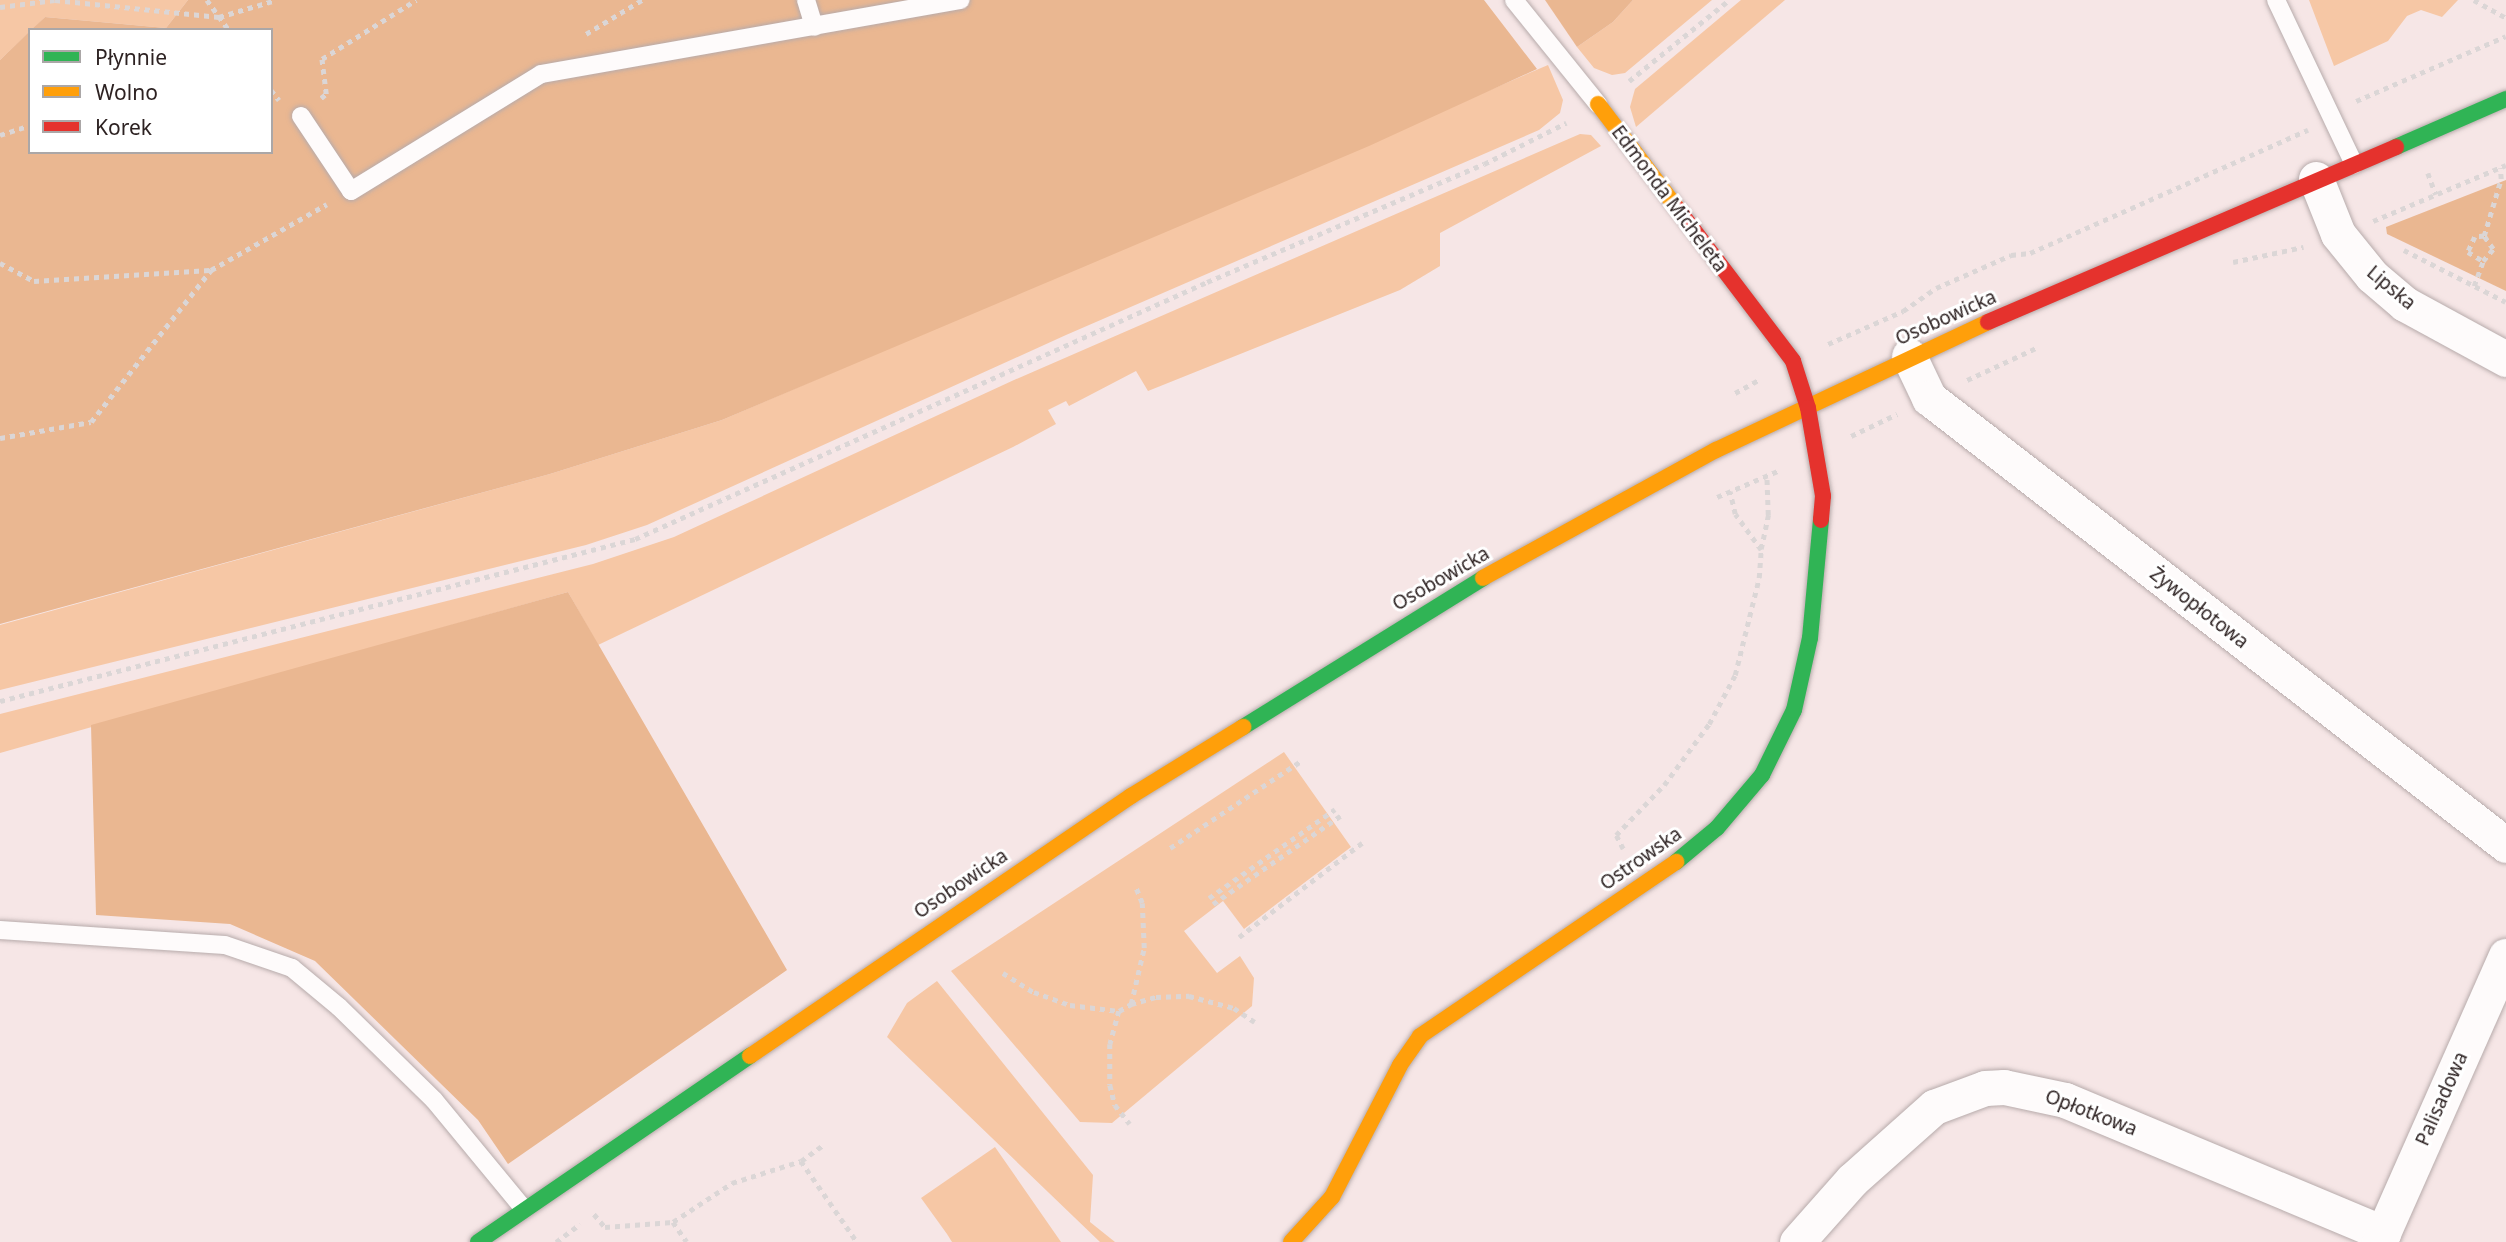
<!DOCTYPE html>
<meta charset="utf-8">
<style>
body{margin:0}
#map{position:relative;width:2506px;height:1242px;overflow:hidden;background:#f6e6e6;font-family:"Noto Sans",sans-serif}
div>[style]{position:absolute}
.green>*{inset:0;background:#f6c7a5}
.forest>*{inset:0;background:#eab791}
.path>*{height:4.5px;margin-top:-2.25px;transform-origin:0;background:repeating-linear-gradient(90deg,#dbd6d6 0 5px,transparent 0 10px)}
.roads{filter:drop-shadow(0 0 2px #b7abab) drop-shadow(0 0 2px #b7abab)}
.lane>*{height:18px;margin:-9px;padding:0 9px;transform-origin:9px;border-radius:9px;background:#fefbfb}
.street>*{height:35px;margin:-17.5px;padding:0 17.5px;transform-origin:17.5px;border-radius:17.5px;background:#fefbfb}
.fast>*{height:16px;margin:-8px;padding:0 8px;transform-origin:8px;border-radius:8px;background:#30b455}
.slow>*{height:16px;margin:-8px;padding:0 8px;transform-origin:8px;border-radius:8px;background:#ff9f0a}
.jam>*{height:16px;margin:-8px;padding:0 8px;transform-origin:8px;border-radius:8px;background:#e5322d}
span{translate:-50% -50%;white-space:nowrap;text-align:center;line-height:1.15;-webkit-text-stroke:6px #fff;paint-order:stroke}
.street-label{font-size:19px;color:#2d2222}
.legend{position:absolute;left:28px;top:28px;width:245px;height:126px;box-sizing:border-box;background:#fff;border:2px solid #aba7a7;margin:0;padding:9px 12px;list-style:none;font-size:21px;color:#2d2222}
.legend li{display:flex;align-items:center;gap:14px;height:35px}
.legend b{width:35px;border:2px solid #aba7a7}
</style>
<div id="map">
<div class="green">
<div style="clip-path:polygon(0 0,188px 0,166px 28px,45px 17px,0 60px)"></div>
<div style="clip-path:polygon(1633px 0,1712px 0,1625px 73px,1612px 75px,1594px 68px,1577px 47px,1613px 22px)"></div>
<div style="clip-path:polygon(1741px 0,1785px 0,1636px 127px,1630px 107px,1635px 89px)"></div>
<div style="clip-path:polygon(2309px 0,2458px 0,2442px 17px,2421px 10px,2407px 16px,2388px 41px,2334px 66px)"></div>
<div style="clip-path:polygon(1548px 65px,1563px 100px,1560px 113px,1539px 130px,1066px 335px,647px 525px,586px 545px,0 690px,0 625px,550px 474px,722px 420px)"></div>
<div style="clip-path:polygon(1580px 134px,1591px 135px,1601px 146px,1440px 233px,1440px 266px,1400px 290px,1148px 391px,1136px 371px,1069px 406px,1066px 401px,1048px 410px,1056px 424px,1013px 447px,598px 645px,568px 592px,0 753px,0 714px,593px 564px,674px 537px,1014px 380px)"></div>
<div style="clip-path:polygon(1284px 752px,1351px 847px,1244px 929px,1223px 901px,1184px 931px,1217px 973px,1240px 956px,1254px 978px,1252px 1006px,1112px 1123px,1080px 1122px,951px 971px)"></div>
<div style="clip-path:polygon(937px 981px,1093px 1175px,1090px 1222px,1115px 1242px,1100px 1242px,887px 1037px,907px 1003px)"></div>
<div style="clip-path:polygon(995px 1147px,1061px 1242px,952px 1242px,947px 1234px,921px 1198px)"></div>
</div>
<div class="forest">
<div style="clip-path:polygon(188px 0,1484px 0,1537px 69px,1369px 146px,722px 420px,550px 474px,0 624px,0 60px,30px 31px,30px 152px,271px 152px,271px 30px,31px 30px,45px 17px,166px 28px)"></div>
<div style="clip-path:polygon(1545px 0,1633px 0,1613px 22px,1577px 47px)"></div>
<div style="clip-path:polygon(2506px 180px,2506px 291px,2387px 234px,2386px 227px)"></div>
<div style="clip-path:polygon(568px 592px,787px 970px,508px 1164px,478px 1120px,315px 961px,230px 924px,96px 915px,91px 725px)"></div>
</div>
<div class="path">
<div style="left:207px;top:0;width:37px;rotate:54deg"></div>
<div style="left:2474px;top:0;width:37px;rotate:29deg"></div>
<div style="left:0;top:7px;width:55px;rotate:-7.3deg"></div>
<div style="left:55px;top:0;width:165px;rotate:5.9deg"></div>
<div style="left:219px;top:17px;width:59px;rotate:-16.6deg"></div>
<div style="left:586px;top:34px;width:66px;rotate:-31.3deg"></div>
<div style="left:1629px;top:81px;width:129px;rotate:-39deg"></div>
<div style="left:271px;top:90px;width:13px;rotate:51deg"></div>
<div style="left:321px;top:98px;width:6px;rotate:-39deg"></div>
<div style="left:326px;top:94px;width:35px;rotate:-97deg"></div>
<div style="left:322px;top:59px;width:111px;rotate:-32.1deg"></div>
<div style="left:2356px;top:101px;width:163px;rotate:-23.4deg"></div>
<div style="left:0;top:135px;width:32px;rotate:-18deg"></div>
<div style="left:2428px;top:173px;width:23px;rotate:70deg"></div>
<div style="left:2373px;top:221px;width:144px;rotate:-22.8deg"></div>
<div style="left:2484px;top:236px;width:59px;rotate:-73.4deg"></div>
<div style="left:2501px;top:179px;width:11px;rotate:-95deg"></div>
<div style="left:2404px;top:250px;width:114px;rotate:27deg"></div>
<div style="left:2233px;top:262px;width:72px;rotate:-12.1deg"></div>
<div style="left:0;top:263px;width:38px;rotate:28deg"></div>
<div style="left:34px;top:281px;width:176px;rotate:-3.6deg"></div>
<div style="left:2474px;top:286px;width:27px;rotate:-70deg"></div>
<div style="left:2483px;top:261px;width:16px;rotate:-50deg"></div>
<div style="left:2493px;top:249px;width:16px;rotate:-125deg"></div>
<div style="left:2484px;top:236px;width:9px;rotate:174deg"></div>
<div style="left:2475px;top:237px;width:17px;rotate:115deg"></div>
<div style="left:2468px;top:252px;width:17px;rotate:31deg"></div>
<div style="left:1828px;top:344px;width:82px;rotate:-23.7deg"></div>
<div style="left:1903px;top:311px;width:40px;rotate:-34.9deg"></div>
<div style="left:1936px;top:288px;width:82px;rotate:-23.7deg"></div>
<div style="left:2011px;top:255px;width:19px;rotate:-6deg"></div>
<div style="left:2030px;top:253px;width:304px;rotate:-23.9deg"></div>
<div style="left:1967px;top:380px;width:76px;rotate:-24.9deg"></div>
<div style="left:1735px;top:393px;width:26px;rotate:-29deg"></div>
<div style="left:1851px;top:436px;width:51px;rotate:-25.6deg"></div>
<div style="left:0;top:438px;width:92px;rotate:-10deg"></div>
<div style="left:91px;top:422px;width:194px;rotate:-51.7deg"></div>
<div style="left:211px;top:270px;width:133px;rotate:-29.6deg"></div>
<div style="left:1717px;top:497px;width:69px;rotate:-23.2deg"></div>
<div style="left:1761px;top:549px;width:35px;rotate:-78deg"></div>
<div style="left:1768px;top:515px;width:38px;rotate:-92deg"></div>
<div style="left:0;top:701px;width:655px;rotate:-14.31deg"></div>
<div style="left:635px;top:539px;width:627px;rotate:-24.19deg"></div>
<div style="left:1207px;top:282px;width:301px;rotate:-23.1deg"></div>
<div style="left:1484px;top:164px;width:92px;rotate:-26.6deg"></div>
<div style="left:1170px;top:848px;width:157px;rotate:-33.6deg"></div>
<div style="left:1623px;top:849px;width:16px;rotate:-117deg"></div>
<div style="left:1616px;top:835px;width:69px;rotate:-46.2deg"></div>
<div style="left:1664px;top:785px;width:76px;rotate:-53.6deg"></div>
<div style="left:1709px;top:724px;width:55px;rotate:-62deg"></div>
<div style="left:1735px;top:675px;width:100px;rotate:-76.1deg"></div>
<div style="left:1759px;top:578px;width:28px;rotate:-86deg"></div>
<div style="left:1761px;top:550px;width:44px;rotate:-125.8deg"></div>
<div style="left:1735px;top:514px;width:23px;rotate:-103deg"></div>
<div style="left:1209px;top:898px;width:154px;rotate:-35.2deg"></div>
<div style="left:1213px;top:904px;width:155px;rotate:-34.7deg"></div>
<div style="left:1239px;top:937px;width:155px;rotate:-37.4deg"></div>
<div style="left:1003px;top:973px;width:36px;rotate:32deg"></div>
<div style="left:1034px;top:992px;width:38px;rotate:20deg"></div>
<div style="left:1070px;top:1005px;width:49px;rotate:7deg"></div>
<div style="left:1119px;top:1011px;width:14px;rotate:-30deg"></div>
<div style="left:1131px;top:1004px;width:57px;rotate:-76.9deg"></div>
<div style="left:1144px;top:948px;width:45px;rotate:-92.5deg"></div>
<div style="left:1142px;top:903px;width:18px;rotate:-112deg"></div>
<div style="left:1131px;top:1004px;width:26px;rotate:-16deg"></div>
<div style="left:1156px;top:997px;width:33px;rotate:-2deg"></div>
<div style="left:1189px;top:996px;width:47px;rotate:14.9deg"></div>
<div style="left:1234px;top:1008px;width:25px;rotate:34deg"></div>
<div style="left:1119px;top:1011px;width:34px;rotate:105deg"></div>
<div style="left:1110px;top:1044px;width:41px;rotate:90deg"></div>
<div style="left:1110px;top:1085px;width:21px;rotate:76deg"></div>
<div style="left:1115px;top:1105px;width:24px;rotate:52deg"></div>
<div style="left:801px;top:1161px;width:98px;rotate:55.3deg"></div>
<div style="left:594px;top:1214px;width:17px;rotate:50deg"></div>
<div style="left:605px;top:1227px;width:68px;rotate:-4.2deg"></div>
<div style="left:673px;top:1222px;width:24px;rotate:55deg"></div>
<div style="left:673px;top:1222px;width:71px;rotate:-33.5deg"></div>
<div style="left:732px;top:1183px;width:72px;rotate:-17.7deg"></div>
<div style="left:801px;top:1161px;width:26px;rotate:-36deg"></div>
<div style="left:556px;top:1242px;width:30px;rotate:-37deg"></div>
</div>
<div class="roads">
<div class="lane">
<div style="left:806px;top:0;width:28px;rotate:73deg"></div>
<div style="left:1514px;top:0;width:134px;rotate:51.1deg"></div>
<div style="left:2276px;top:0;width:182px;rotate:64.6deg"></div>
<div style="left:301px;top:116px;width:90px;rotate:56.3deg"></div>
<div style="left:351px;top:191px;width:223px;rotate:-31.6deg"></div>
<div style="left:541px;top:74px;width:426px;rotate:-10deg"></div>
<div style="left:0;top:930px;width:225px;rotate:3.8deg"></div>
<div style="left:225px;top:945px;width:71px;rotate:18.9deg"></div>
<div style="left:292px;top:968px;width:61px;rotate:39.7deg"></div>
<div style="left:339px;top:1007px;width:133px;rotate:44.4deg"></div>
<div style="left:434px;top:1100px;width:141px;rotate:50.5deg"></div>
</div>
<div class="street">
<div style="left:2316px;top:179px;width:59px;rotate:68.2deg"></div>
<div style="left:2338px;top:234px;width:54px;rotate:51deg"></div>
<div style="left:2372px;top:276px;width:43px;rotate:40.3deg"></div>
<div style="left:2405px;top:304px;width:115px;rotate:28.6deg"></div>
<div style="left:1909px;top:356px;width:47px;rotate:64.5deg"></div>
<div style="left:1929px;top:398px;width:730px;rotate:37.76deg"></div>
<div style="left:1797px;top:1242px;width:83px;rotate:-48.4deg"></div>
<div style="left:1852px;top:1180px;width:110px;rotate:-41.7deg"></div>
<div style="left:1934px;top:1107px;width:54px;rotate:-20.4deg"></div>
<div style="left:1985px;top:1088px;width:19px;rotate:-3deg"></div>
<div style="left:2004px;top:1087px;width:62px;rotate:12deg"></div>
<div style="left:2065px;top:1100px;width:345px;rotate:22.7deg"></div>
<div style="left:2379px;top:1242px;width:313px;rotate:-66.1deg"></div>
</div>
<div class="fast">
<div style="left:2396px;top:147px;width:120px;rotate:-23.6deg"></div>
<div style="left:1243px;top:727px;width:282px;rotate:-31.8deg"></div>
<div style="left:1676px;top:862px;width:53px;rotate:-39.7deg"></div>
<div style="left:1717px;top:828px;width:70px;rotate:-49.7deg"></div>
<div style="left:1762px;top:775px;width:72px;rotate:-63.8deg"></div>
<div style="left:1794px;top:710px;width:74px;rotate:-77.5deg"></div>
<div style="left:1810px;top:638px;width:119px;rotate:-84.7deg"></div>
<div style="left:478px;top:1242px;width:330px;rotate:-34.4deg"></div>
</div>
<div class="slow">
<div style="left:1598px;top:104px;width:131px;rotate:52.8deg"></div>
<div style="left:1483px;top:578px;width:266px;rotate:-28.8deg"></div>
<div style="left:1716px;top:450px;width:301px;rotate:-25.2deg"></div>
<div style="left:750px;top:1056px;width:461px;rotate:-34.3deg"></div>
<div style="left:1131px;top:796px;width:132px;rotate:-31.6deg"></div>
<div style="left:1291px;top:1242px;width:61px;rotate:-47.7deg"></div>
<div style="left:1332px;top:1197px;width:148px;rotate:-62.7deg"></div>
<div style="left:1400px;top:1065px;width:35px;rotate:-55deg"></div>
<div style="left:1420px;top:1036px;width:310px;rotate:-34.2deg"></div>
</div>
<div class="jam">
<div style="left:1677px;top:208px;width:192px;rotate:52.8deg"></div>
<div style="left:1793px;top:361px;width:49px;rotate:72.3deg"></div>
<div style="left:1808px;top:408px;width:89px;rotate:80.3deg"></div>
<div style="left:1823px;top:496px;width:24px;rotate:95deg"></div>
<div style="left:1988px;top:322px;width:444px;rotate:-23.2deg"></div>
</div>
</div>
<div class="street-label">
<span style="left:1669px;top:199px;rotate:53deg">Edmonda Micheleta</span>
<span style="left:2391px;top:288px;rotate:40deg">Lipska</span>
<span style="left:1946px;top:318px;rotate:-24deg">Osobowicka</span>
<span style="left:1441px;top:579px;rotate:-30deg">Osobowicka</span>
<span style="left:2199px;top:608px;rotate:38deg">Żywopłotowa</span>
<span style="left:1641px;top:859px;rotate:-35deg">Ostrowska</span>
<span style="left:961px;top:884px;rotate:-34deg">Osobowicka</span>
<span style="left:2442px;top:1099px;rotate:-66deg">Palisadowa</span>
<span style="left:2091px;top:1113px;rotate:21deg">Opłotkowa</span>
</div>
<ul class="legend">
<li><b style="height:9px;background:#30b455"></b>Płynnie</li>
<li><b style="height:9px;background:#ff9f0a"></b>Wolno</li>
<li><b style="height:9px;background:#e5322d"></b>Korek</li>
</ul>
</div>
